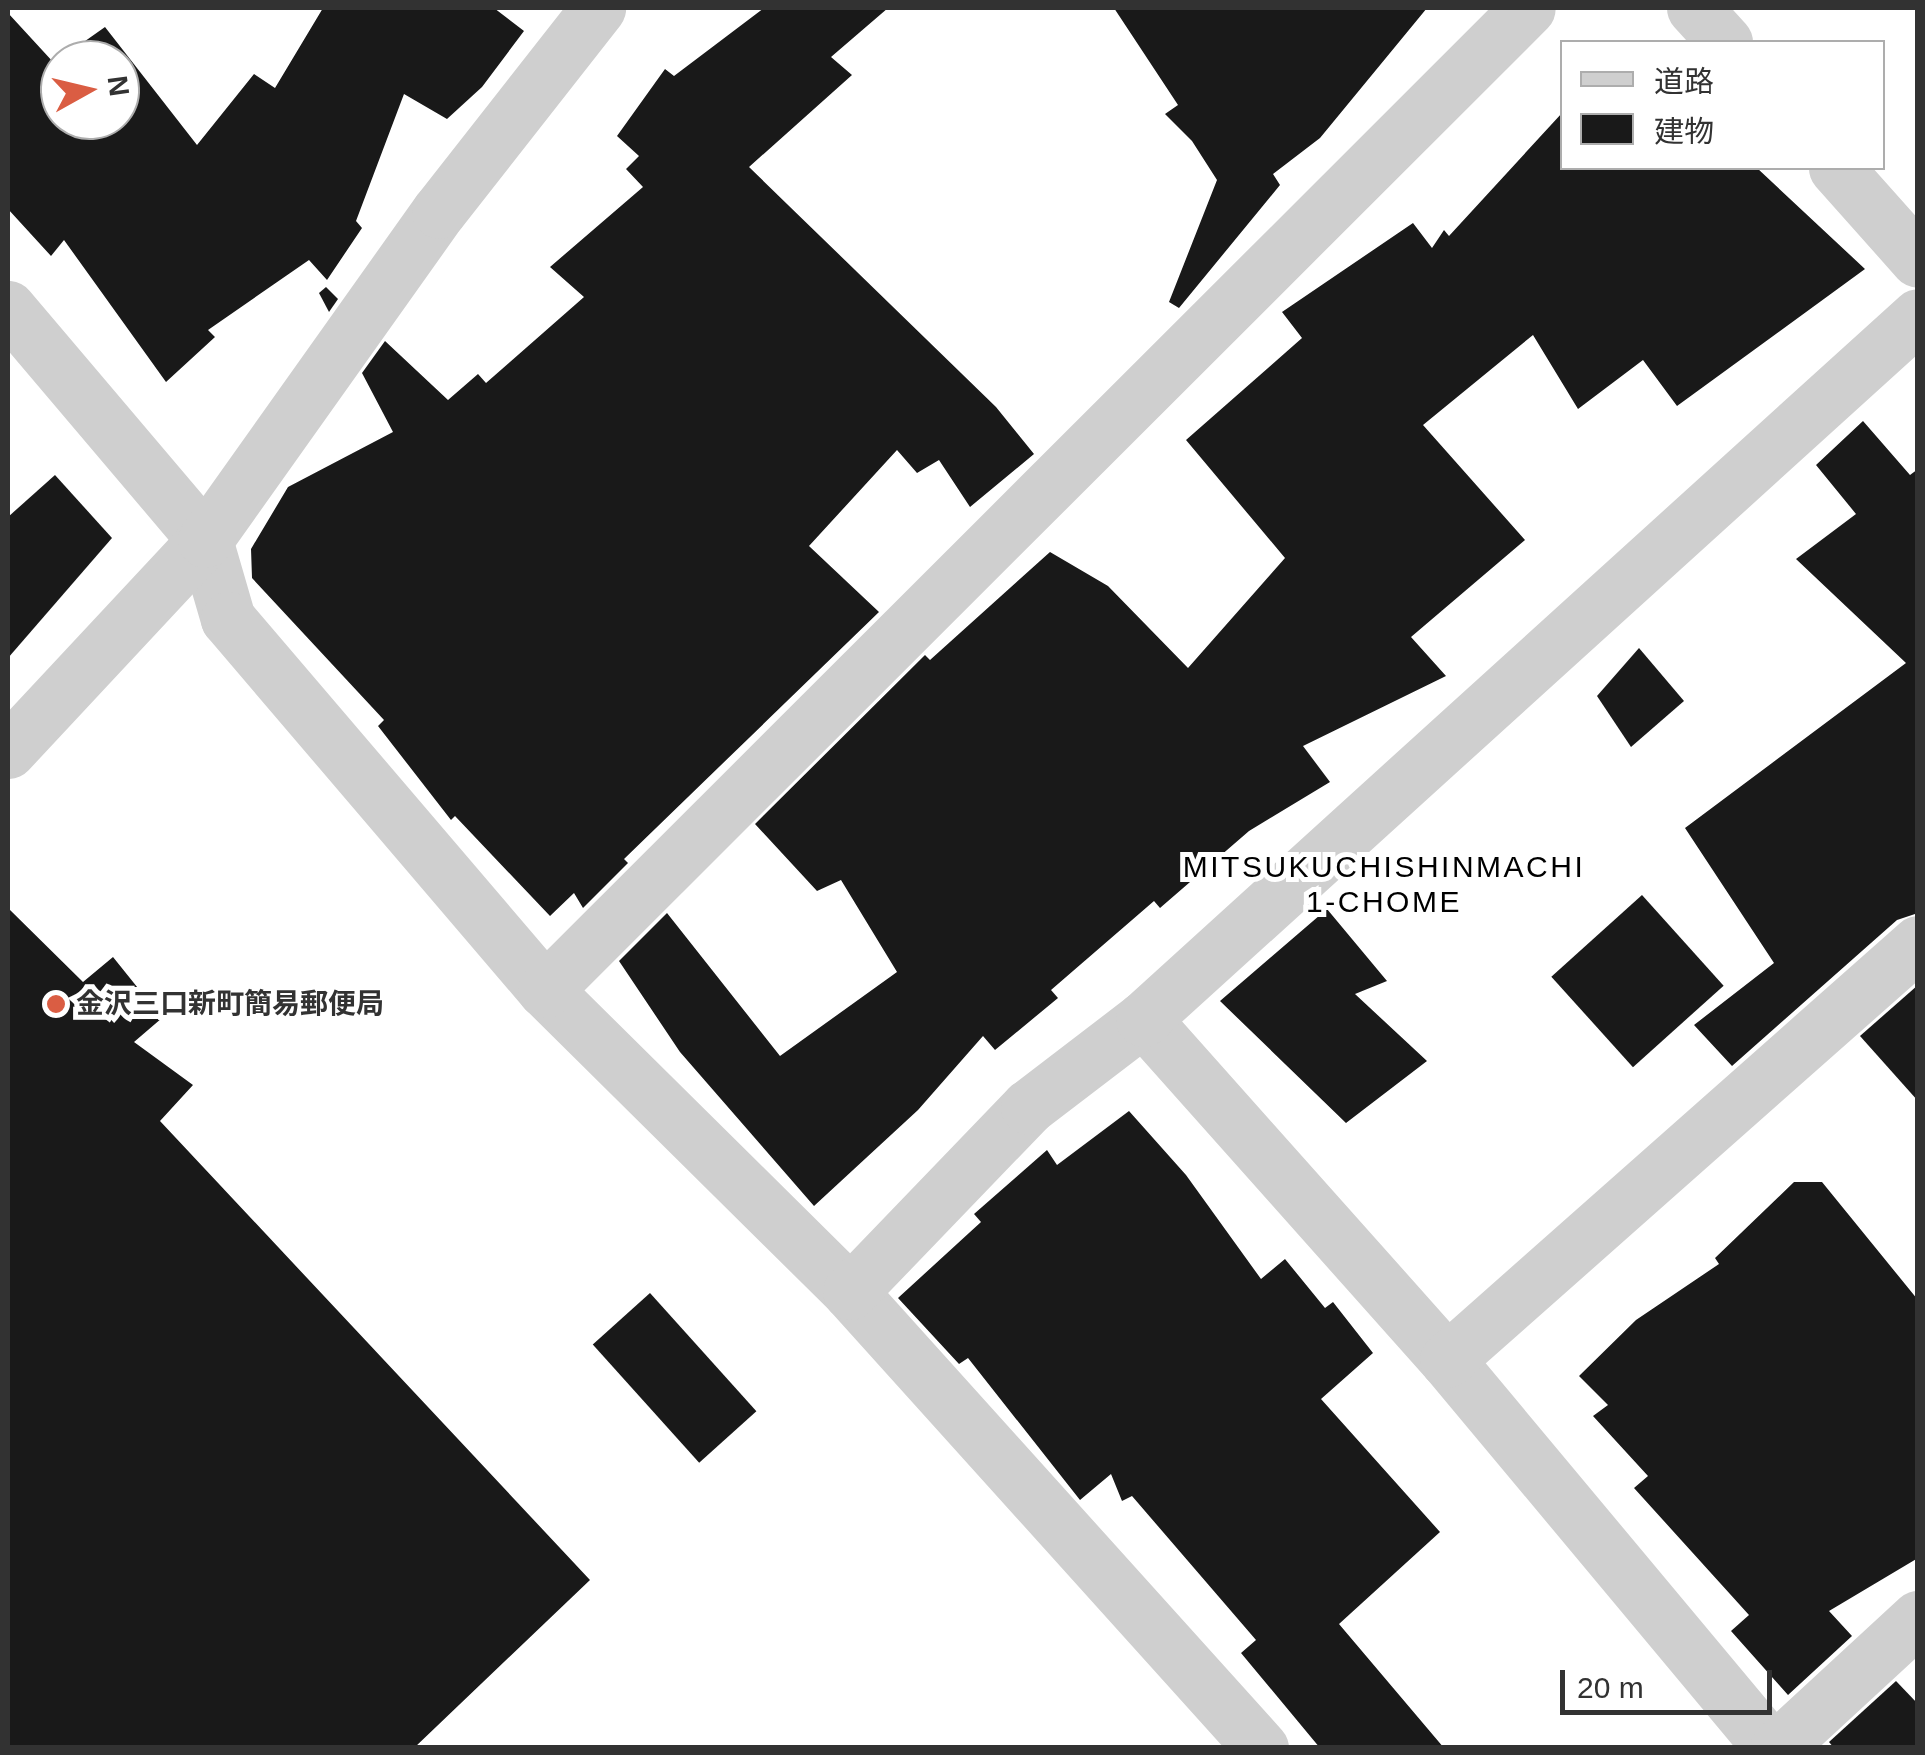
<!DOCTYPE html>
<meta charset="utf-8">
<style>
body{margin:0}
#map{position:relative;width:1925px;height:1755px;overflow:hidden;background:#fff;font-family:Helvetica,"Noto Sans JP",sans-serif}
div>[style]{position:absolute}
.building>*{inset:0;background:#191919;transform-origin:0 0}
.street>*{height:55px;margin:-27.5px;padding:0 27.5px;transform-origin:27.5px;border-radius:27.5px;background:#cfcfcf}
.dots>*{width:28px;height:28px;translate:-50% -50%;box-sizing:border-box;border:5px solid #fff;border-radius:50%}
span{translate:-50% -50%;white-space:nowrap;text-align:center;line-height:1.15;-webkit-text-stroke:10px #fff;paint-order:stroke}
.poi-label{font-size:28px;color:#323232;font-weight:700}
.left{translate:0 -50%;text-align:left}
.neighbourhood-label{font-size:30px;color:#000;letter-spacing:2.5px}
.frame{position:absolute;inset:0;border:10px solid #323232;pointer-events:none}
.legend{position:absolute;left:1560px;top:40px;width:325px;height:130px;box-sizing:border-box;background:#fff;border:2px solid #adadad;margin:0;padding:12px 18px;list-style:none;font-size:30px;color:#323232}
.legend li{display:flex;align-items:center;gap:20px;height:50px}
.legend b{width:50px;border:2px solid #adadad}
.north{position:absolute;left:40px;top:40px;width:100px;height:100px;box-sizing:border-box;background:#fff;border:2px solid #adadad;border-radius:50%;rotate:82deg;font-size:28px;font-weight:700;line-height:40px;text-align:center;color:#323232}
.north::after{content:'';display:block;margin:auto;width:35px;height:45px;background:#da5d43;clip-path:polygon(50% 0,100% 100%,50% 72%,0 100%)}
.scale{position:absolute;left:1560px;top:1670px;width:212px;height:45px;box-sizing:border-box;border:5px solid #323232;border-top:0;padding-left:12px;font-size:30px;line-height:35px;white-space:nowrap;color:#323232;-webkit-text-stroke:8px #fff;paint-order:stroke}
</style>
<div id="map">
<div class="building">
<div style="clip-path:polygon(evenodd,323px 8px,494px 8px,524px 31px,482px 87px,447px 119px,404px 94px,356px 221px,362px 228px,327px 280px,309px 260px,208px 330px,215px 337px,166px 382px,64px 240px,51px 256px,8px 209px,8px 13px,54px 63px,105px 27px,197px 145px,254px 74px,275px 88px,323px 8px,60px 60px,120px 60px,120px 120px,60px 120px,60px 60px)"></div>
<div style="clip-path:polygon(764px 8px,888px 8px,831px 57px,852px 75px,749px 167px,996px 407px,1034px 454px,970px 507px,939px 460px,917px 473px,897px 450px,809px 546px,879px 612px,624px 859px,628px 863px,583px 908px,574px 893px,550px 916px,455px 816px,451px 820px,378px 726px,384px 720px,252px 578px,251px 549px,288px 487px,393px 432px,362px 373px,385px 341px,448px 400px,478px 374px,486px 383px,584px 297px,550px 267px,643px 187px,626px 169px,639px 156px,617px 136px,665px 69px,674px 76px)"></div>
<div style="clip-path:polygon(1114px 8px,1427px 8px,1320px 138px,1273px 174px,1280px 185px,1179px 308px,1169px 302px,1217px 180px,1192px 141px,1165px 114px,1178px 105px)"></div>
<div style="clip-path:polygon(1562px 113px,1562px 168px,1757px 168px,1865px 269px,1677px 406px,1643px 360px,1578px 409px,1533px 335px,1423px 425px,1525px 540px,1411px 637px,1446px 676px,1303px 746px,1330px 782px,1249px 831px,1160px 908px,1154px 901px,1051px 990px,1058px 998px,995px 1050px,983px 1036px,918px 1110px,814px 1206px,680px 1052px,619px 961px,667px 913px,780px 1056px,897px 972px,841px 880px,817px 891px,755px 824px,925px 655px,930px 660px,1050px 552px,1108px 586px,1188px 668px,1285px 558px,1186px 440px,1302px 338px,1282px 312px,1413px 223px,1432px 248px,1444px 230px,1449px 236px)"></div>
<div style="clip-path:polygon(326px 287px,338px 299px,329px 312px,319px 293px)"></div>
<div style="clip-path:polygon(1863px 421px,1910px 475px,1918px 469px,1918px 913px,1897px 920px,1732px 1066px,1694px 1025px,1774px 963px,1685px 828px,1906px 663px,1796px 559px,1856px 514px,1816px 465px)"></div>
<div style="clip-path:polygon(55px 475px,112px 538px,8px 658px,8px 517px)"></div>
<div style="clip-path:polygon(1639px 648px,1684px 701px,1631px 747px,1597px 696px)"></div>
<div style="left:1642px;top:895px;width:122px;height:122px;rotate:48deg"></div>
<div style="clip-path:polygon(8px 908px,83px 982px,113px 957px,162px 1018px,134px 1042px,193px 1085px,160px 1121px,590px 1580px,414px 1748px,8px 1748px)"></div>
<div style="clip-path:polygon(1327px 909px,1387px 981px,1355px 994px,1427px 1061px,1346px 1123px,1220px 1001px)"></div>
<div style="clip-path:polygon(1918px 985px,1918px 1101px,1860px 1036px)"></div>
<div style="clip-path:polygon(1129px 1111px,1186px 1175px,1261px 1279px,1285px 1259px,1325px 1308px,1333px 1302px,1373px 1353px,1321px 1399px,1440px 1532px,1339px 1624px,1444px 1748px,1320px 1748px,1241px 1653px,1256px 1640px,1132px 1496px,1122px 1501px,1111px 1474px,1080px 1500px,968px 1358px,959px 1364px,898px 1298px,981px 1222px,974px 1214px,1047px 1150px,1057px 1165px)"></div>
<div style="clip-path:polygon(1794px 1182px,1822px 1182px,1918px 1300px,1918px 1558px,1829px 1611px,1852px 1636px,1788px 1695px,1731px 1631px,1749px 1615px,1634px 1488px,1648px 1476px,1593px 1416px,1608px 1405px,1579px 1376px,1636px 1320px,1719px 1264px,1715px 1258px)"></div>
<div style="left:650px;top:1293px;width:159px;height:77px;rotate:48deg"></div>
<div style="clip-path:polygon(1896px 1681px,1918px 1704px,1918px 1748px,1834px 1748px,1829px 1742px)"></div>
</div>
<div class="street">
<div style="left:1694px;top:8px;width:46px;rotate:47.6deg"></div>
<div style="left:1836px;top:168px;width:123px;rotate:48.3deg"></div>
<div style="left:8px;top:308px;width:304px;rotate:49.7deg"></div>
<div style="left:205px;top:540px;width:82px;rotate:73.8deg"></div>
<div style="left:228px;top:619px;width:488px;rotate:49.5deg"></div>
<div style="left:545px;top:990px;width:429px;rotate:44.7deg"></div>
<div style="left:850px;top:1292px;width:614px;rotate:47.97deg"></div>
<div style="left:8px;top:751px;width:289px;rotate:-47deg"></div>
<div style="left:205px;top:540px;width:404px;rotate:-54.6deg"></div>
<div style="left:439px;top:211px;width:258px;rotate:-51.9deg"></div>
<div style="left:545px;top:990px;width:1389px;rotate:-44.97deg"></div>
<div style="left:1143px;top:1019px;width:457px;rotate:48.3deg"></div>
<div style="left:1447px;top:1360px;width:505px;rotate:50.14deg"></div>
<div style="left:850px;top:1292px;width:257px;rotate:-46.1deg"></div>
<div style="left:1028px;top:1107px;width:145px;rotate:-37.4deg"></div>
<div style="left:1143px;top:1019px;width:1046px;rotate:-42.21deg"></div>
<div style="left:1447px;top:1360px;width:629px;rotate:-41.52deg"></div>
<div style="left:1777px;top:1748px;width:192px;rotate:-42.7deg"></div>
</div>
<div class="dots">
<div style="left:56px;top:1004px;background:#da5d43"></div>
</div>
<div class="poi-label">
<span class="left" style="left:76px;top:1004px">金沢三口新町簡易郵便局</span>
</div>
<div class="neighbourhood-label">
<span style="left:1384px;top:884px">MITSUKUCHISHINMACHI<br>1-CHOME</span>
</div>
<div class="frame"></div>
<ul class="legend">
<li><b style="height:12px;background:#cfcfcf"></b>道路</li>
<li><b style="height:28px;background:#191919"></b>建物</li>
</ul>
<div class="north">N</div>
<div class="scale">20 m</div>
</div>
